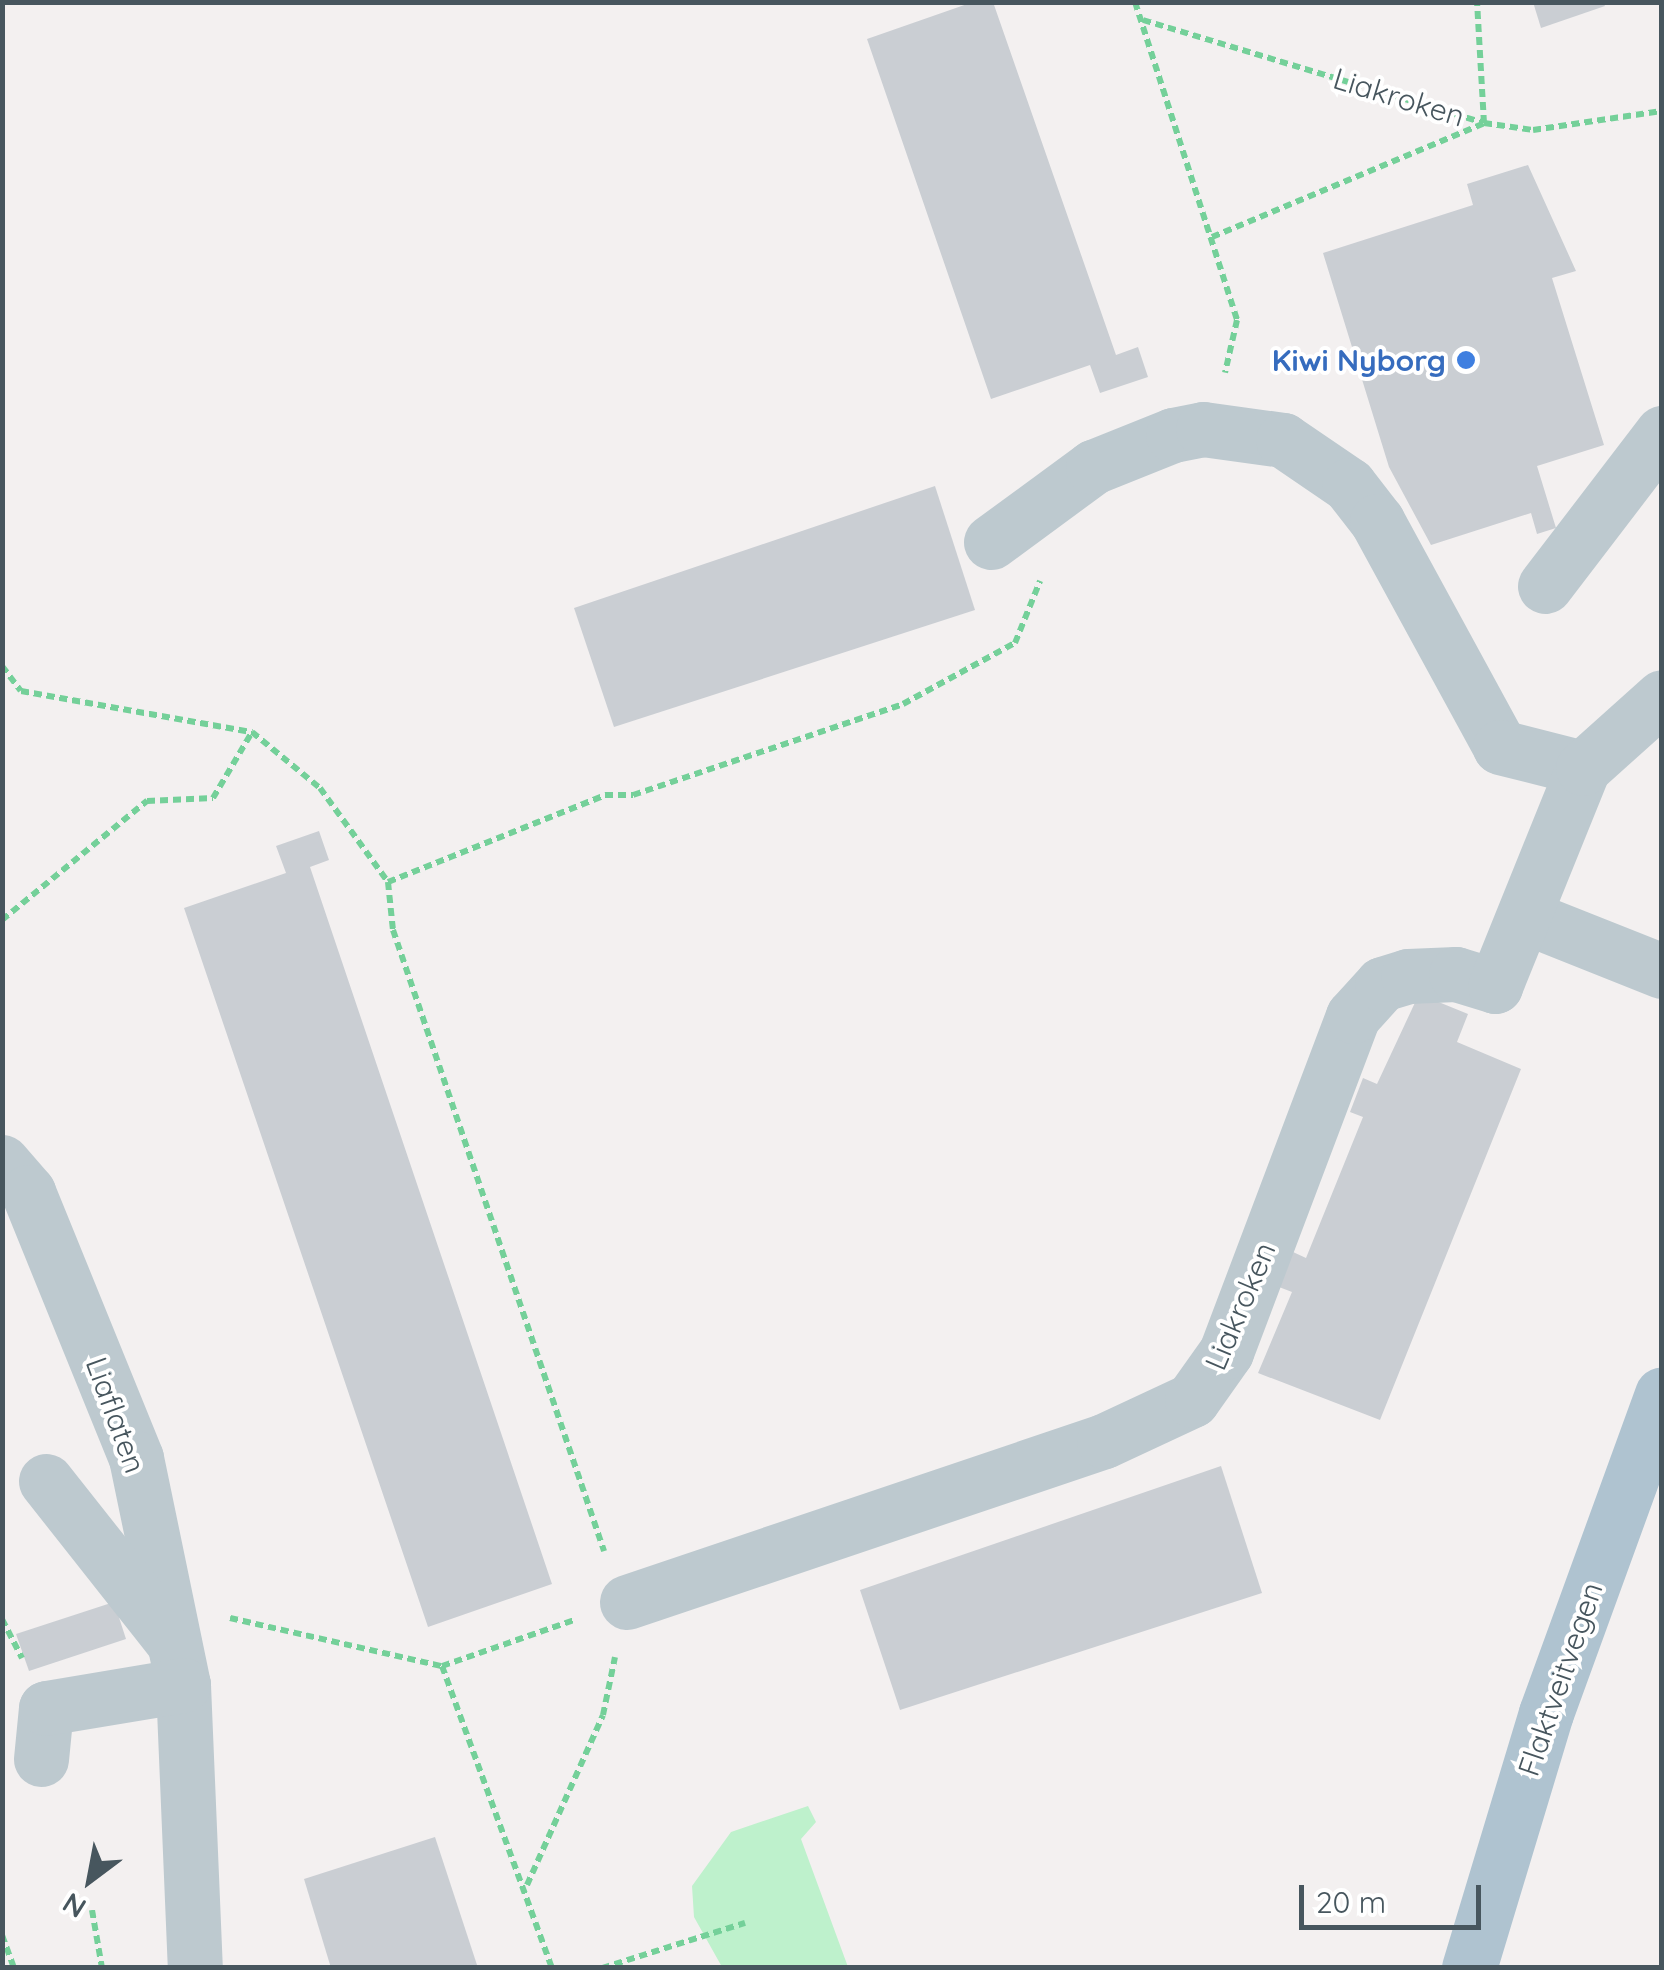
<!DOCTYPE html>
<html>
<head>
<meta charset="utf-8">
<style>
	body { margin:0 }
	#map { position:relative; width:1664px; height:1970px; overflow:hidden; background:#f3f0f0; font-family:Quicksand,sans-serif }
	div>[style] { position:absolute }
	.green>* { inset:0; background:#bef1cc }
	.building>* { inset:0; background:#caced3 }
	.path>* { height:6px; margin-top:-3px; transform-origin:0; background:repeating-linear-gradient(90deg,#74d099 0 8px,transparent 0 13px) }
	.minor>* { height:55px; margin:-27.5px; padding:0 27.5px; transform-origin:27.5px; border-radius:27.5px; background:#bdc9cf }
	.major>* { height:55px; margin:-27.5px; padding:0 27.5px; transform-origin:27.5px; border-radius:27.5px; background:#afc3d0 }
	.dots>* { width:28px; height:28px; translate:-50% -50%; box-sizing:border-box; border:5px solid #fff; border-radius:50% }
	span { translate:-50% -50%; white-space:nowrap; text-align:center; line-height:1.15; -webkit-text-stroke:8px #fff; paint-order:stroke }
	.street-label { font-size:30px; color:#47565e }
	.shop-label { font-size:30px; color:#366cbe; font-weight:700 }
	.right { translate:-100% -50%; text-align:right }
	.frame { position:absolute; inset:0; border:5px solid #47565e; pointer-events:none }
	.north { position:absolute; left:40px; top:1830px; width:100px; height:100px; -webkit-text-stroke:8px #fff; paint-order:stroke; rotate:212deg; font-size:28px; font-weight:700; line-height:40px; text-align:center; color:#47565e }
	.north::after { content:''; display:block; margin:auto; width:35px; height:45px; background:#47565e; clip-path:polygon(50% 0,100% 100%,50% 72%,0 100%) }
	.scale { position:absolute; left:1299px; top:1885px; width:182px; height:45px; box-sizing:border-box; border:5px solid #47565e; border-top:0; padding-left:12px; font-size:30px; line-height:35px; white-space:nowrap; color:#47565e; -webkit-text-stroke:8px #fff; paint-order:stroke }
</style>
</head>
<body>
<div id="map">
	<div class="green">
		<i style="clip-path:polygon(808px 1806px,816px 1822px,801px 1839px,848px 1967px,722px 1967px,694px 1917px,692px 1886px,731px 1832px)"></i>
	</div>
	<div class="building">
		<i style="clip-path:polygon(973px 2px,993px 2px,1116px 355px,1138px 347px,1148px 377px,1100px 393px,1090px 365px,991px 399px,867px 39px)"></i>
		<i style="clip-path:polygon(1533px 2px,1603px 2px,1605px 6px,1541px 28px)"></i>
		<i style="clip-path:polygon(1528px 165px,1576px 271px,1552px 278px,1604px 445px,1537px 466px,1556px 528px,1537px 534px,1531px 513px,1431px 545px,1389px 467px,1323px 253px,1473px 205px,1467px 184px)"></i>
		<i style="clip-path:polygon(935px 486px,975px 610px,614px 727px,574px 608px)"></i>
		<i style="clip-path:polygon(319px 831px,329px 860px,310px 867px,552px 1584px,428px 1627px,184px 908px,286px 873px,276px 846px)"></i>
		<i style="clip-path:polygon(1419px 994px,1468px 1014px,1457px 1042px,1521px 1069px,1380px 1420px,1258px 1373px,1292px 1292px,1279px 1287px,1293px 1252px,1306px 1258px,1363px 1117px,1350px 1112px,1363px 1078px,1377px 1084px)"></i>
		<i style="clip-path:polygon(1221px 1466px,1262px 1593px,900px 1710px,860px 1590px)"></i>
		<i style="clip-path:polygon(114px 1602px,126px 1639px,29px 1671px,16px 1634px)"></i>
		<i style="clip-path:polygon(435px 1837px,478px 1968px,331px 1968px,304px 1879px)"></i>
	</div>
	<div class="path">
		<i style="left:1135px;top:2px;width:334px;rotate:72.2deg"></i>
		<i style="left:1237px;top:320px;width:54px;rotate:102.8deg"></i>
		<i style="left:1143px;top:20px;width:356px;rotate:16.8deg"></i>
		<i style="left:1484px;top:123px;width:49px;rotate:8.1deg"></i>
		<i style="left:1533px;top:130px;width:130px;rotate:-8.4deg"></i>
		<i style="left:1212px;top:237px;width:295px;rotate:-22.7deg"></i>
		<i style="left:1484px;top:123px;width:121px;rotate:-93.3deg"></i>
		<i style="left:2px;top:666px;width:31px;rotate:53deg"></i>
		<i style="left:21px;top:691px;width:235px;rotate:10.1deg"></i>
		<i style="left:252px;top:732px;width:88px;rotate:39.5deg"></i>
		<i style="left:320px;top:788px;width:116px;rotate:54.1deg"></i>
		<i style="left:388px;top:882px;width:48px;rotate:84.1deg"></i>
		<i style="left:393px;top:930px;width:656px;rotate:71.23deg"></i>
		<i style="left:388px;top:882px;width:234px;rotate:-21.8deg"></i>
		<i style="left:605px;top:795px;width:28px"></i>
		<i style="left:633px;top:795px;width:285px;rotate:-18.6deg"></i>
		<i style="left:903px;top:704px;width:128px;rotate:-28.6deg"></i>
		<i style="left:1015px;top:643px;width:67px;rotate:-68deg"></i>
		<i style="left:2px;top:920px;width:188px;rotate:-39.4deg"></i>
		<i style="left:147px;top:801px;width:66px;rotate:-2.6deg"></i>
		<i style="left:213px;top:798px;width:77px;rotate:-59.4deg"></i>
		<i style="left:230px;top:1618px;width:217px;rotate:12.8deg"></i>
		<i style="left:442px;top:1666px;width:321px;rotate:70deg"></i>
		<i style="left:2px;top:1619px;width:44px;rotate:62.9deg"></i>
		<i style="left:442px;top:1666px;width:140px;rotate:-19.2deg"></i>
		<i style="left:527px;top:1885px;width:186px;rotate:-65.9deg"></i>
		<i style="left:603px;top:1715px;width:59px;rotate:-78.3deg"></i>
		<i style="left:92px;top:1910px;width:59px;rotate:80.2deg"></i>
		<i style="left:2px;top:1935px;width:35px;rotate:70deg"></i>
		<i style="left:602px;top:1968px;width:150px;rotate:-17.5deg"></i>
	</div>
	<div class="minor">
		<i style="left:991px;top:542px;width:127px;rotate:-36.3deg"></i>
		<i style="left:1093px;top:467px;width:86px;rotate:-21.8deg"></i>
		<i style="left:1173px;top:435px;width:31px;rotate:-11deg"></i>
		<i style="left:1203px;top:429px;width:81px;rotate:7.8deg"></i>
		<i style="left:1283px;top:440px;width:80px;rotate:34.3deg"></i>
		<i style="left:1349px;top:485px;width:46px;rotate:52.1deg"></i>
		<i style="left:1377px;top:521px;width:257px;rotate:61.4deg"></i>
		<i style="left:1500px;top:747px;width:86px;rotate:14.2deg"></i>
		<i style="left:1545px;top:586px;width:193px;rotate:-52.6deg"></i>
		<i style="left:1526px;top:917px;width:146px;rotate:21.7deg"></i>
		<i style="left:2px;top:1162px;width:40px;rotate:49deg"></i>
		<i style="left:28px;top:1192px;width:287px;rotate:67.9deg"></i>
		<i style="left:136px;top:1458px;width:232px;rotate:78.3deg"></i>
		<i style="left:183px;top:1685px;width:283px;rotate:87.6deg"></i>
		<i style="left:46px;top:1481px;width:206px;rotate:51.7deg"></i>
		<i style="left:627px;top:1602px;width:503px;rotate:-18.65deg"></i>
		<i style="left:1104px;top:1441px;width:97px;rotate:-25deg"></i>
		<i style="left:1192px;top:1400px;width:59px;rotate:-54.7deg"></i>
		<i style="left:1226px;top:1352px;width:359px;rotate:-69.3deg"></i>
		<i style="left:1353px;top:1016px;width:43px;rotate:-47.8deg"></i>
		<i style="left:1382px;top:984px;width:27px;rotate:-17deg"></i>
		<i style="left:1408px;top:976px;width:48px;rotate:-2.4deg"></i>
		<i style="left:1456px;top:974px;width:41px;rotate:17.1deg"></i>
		<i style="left:1495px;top:986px;width:235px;rotate:-68deg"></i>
		<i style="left:1583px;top:768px;width:106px;rotate:-41.9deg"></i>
		<i style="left:41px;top:1759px;width:51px;rotate:-84.4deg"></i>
		<i style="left:46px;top:1708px;width:139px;rotate:-9.5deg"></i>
	</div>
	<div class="major">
		<i style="left:1469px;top:1968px;width:266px;rotate:-73.2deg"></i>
		<i style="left:1546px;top:1713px;width:339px;rotate:-70deg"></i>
	</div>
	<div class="dots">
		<i style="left:1466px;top:360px;background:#3f7fe0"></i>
	</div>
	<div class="street-label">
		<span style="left:1399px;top:97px;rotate:17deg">Liakroken</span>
		<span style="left:1240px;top:1306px;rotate:-67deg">Liakroken</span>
		<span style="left:116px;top:1415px;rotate:70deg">Liaflaten</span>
		<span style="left:1560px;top:1679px;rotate:-71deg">Flaktveitvegen</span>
	</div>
	<div class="shop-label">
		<span class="right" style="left:1446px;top:360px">Kiwi Nyborg</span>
	</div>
	<div class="frame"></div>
	<div class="north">N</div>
	<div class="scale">20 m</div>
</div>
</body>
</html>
